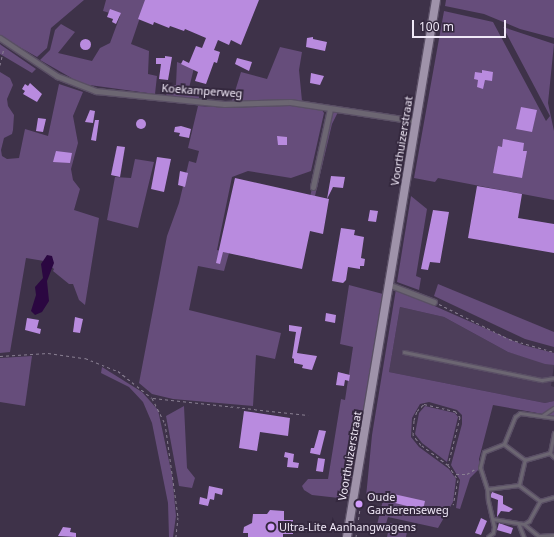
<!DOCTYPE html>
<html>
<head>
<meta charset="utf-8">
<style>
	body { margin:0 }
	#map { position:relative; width:554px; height:537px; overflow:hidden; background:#3e3249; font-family:"Noto Sans",sans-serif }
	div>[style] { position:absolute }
	.built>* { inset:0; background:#4d3e5a }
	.green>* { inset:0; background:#664d7b }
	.water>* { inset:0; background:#2b0741 }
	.building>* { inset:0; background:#b98bdf }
	.round { border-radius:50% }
	.path>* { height:1px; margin-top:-0.5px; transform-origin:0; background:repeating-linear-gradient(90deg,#887e91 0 3px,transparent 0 6px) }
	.roads { filter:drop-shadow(1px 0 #5a4f65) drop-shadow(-1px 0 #5a4f65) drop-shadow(0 1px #5a4f65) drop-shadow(0 -1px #5a4f65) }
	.lane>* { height:2.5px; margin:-1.25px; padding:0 1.25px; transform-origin:1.25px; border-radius:1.25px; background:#6c6672 }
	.street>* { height:5px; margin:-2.5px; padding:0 2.5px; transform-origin:2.5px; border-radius:2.5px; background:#6c6672 }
	.primary>* { height:8px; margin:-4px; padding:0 4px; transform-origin:4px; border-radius:4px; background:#9f93aa }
	.dots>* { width:11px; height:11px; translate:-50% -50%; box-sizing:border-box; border:2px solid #34283e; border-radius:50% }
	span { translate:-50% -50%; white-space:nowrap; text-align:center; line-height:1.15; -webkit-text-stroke:4px #34283e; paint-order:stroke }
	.street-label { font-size:11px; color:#f0e8f7 }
	.poi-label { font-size:11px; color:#f0e8f7 }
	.left { translate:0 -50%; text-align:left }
	.scale { position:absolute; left:412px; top:20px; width:94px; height:18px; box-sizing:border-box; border:2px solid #f0e8f7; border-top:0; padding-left:5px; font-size:12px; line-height:14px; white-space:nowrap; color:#f0e8f7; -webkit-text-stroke:3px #34283e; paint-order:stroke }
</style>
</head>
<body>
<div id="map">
	<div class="built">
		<i style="clip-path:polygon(400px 307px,444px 317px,508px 352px,554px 365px,551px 386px,554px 387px,554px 401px,545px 403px,389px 372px)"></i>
	</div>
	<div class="green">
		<i style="clip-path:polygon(0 0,84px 0,51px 28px,47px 48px,37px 57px,0 36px)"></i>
		<i style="clip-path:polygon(106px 0,146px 0,131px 44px,149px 51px,148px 74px,157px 76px,155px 94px,82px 84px,40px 60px,50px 50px,55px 30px,61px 24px,75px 32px,58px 53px,92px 61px,100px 48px,110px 43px,120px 16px,103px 11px)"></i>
		<i style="clip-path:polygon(446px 0,554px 0,554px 38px,520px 29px,484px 14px,445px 6px)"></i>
		<i style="clip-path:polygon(444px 11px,493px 22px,546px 121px,550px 116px,503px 27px,554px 44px,548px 103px,554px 131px,554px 200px,438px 178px,435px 182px,414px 178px)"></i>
		<i style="clip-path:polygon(0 44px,1px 45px,36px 69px,32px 73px,0 54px)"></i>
		<i style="clip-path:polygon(280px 47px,302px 52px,299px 70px,302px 101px,232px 101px,241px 72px,267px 79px)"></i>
		<i style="clip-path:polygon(177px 62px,194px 68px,189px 88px,199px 91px,199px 99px,166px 96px,168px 85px,176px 85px)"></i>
		<i style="clip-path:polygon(0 72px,10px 78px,13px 85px,7px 99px,8px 106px,14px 115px,13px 130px,12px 134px,4px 138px,1px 150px,2px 156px,7px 159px,19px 158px,25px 129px,48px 136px,59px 84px,83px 92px,73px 116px,78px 143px,71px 169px,73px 180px,80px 189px,74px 210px,99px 218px,85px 305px,79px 300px,73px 284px,69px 284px,53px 271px,54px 269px,44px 261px,26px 258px,10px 352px,0 353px)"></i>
		<i style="clip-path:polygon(284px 105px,322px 110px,324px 113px,311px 171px,291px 178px,248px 171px,232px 177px,217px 250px,229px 253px,224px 271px,198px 266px,189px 310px,281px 333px,275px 359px,256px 355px,253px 406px,173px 399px,152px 394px,139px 383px,167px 236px,179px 203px,189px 161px,196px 163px,199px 151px,188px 148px,198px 106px,232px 108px)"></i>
		<i style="clip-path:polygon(330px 111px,338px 112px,332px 124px,315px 196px,310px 197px)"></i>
		<i style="clip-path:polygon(135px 159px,154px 162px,138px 228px,107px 220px,115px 177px,131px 178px)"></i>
		<i style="clip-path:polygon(411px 196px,427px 209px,416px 276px,421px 278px,419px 290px,397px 282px)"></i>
		<i style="clip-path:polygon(438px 284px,554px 332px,554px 347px,525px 339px,434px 296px)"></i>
		<i style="clip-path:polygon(349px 285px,383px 294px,348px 499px,312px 495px,304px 490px,302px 486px,308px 479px,328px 479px,341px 399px,345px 400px,353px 347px,340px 344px)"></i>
		<i style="clip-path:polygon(396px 289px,523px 345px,554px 353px,554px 365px,545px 364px,508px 352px,444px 317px,400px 307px,389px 372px,545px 403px,554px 401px,554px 416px,493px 405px,479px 459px,479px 469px,470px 478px,460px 509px,456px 508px,460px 480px,451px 465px,462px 424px,462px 415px,457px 410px,429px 402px,420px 404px,412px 418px,411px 437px,419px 447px,449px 469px,456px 479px,453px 502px,438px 528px,388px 517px,385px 527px,377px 525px,383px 500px,366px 497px,372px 435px)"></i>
		<i style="clip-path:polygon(32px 356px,25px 406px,0 402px,0 358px)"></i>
		<i style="clip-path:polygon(102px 367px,142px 392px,158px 410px,172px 475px,176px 516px,173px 537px,169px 537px,168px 503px,152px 423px,143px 402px,129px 387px,101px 373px)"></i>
		<i style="clip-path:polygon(184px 406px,187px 468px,195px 478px,192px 488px,179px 486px,166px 416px)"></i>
		<i style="clip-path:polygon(425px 406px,455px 413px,458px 417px,447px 462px,422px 443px,415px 434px,419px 413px)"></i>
		<i style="clip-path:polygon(390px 523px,408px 526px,406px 537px,387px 537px)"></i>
	</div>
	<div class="water">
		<i style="clip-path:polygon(47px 255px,52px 256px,54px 263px,47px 281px,49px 301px,42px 312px,35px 315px,31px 311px,36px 295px,35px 287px,43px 278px,41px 264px)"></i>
	</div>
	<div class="building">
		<i style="clip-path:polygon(145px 0,259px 0,241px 45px,231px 40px,229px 45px,218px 40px,214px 50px,220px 52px,217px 63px,214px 62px,206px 84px,195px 81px,198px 72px,181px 64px,183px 60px,189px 63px,196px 46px,202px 48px,206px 38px,185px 29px,184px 31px,170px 26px,169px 28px,154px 22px,153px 25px,138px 19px)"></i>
		<i style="clip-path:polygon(110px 9px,121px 13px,116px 24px,112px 22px,113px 19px,107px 17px)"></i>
		<i style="clip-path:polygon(313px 37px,313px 39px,327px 42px,325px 51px,306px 47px,307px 38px)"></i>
		<i class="round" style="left:79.5px;top:38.5px;width:11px;height:11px"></i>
		<i style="clip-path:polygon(165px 56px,172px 57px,168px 80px,159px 79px,161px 64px,156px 64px,156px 58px,165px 58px)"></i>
		<i style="clip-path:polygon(237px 58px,252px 62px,249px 71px,235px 64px)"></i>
		<i style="clip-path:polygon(482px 70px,493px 72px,492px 81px,485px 80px,483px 89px,477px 87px,478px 80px,474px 79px,475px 72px,482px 73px)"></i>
		<i style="clip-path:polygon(311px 73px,324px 76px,320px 85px,310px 83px)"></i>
		<i style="clip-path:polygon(30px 83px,42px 94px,37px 102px,23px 94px,25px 91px,22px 89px,25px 84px,28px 86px)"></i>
		<i style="clip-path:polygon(521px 107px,537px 110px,532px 132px,516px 129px)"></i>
		<i style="clip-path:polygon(90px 110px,95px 111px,93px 123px,85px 122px)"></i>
		<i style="clip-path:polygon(38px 118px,46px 119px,43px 132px,36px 131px)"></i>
		<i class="round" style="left:136px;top:119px;width:10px;height:10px"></i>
		<i style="clip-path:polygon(95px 120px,99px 120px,96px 141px,91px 140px)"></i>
		<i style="clip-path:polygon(181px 126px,191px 129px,189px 138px,179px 136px,180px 133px,174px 132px,175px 127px)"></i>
		<i style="clip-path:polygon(277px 136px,287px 137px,287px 145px,278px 145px)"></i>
		<i style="clip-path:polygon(503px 139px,524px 143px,523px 151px,527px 151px,522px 178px,493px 173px,498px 146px,502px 147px)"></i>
		<i style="clip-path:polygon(117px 146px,125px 147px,120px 177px,111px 175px)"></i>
		<i style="clip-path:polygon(56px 151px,72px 153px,70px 163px,53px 162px)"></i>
		<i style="clip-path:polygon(157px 157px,171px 159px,164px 192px,151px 189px)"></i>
		<i style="clip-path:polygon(180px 171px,188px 173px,185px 187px,178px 185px)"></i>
		<i style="clip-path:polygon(331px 176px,345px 177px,343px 188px,333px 187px,327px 199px)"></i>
		<i style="clip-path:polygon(235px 178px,329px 199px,323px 234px,310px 231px,302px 269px,223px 252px,220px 264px,216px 263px)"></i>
		<i style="clip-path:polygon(477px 186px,522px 194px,518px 218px,554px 224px,554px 253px,468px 238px)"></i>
		<i style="clip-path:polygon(370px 210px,378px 211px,376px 222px,368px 221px)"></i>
		<i style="clip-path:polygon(433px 210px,449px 212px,440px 263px,430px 262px,428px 270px,421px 269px)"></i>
		<i style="clip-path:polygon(341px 228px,355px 230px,354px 235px,364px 237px,361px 258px,365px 259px,364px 266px,360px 266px,360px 269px,348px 267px,346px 280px,343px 283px,332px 281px)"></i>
		<i style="clip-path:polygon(326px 313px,336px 315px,335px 323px,325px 321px)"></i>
		<i style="clip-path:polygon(75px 317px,83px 319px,80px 333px,73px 332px)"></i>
		<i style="clip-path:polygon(27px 318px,39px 320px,37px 328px,41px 329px,40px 334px,25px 330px)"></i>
		<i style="clip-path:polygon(289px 325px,302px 327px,297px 353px,317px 356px,312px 370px,302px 368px,303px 365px,294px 363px,294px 359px,292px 358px,296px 332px,289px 331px)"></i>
		<i style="clip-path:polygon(338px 372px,350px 375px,349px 381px,345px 380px,344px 386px,336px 385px)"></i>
		<i style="clip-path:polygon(244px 411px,290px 418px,288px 436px,260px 432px,257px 451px,239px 448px)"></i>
		<i style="clip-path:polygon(319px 430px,326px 431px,320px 455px,310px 453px,311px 448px,314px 448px)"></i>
		<i style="clip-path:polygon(285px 452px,294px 454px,293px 462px,299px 463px,298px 468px,287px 467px,288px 458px,284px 457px)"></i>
		<i style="clip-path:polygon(318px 458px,325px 459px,323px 472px,316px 471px)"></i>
		<i style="clip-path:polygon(209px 486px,223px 489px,222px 495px,215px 493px,214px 500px,210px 499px,208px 506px,199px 504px,200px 497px,207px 499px)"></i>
		<i style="clip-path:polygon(492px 492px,503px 496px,503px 504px,513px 509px,509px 512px,501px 511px,497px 517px,498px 500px,490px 497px)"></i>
		<i style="clip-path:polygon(389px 493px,425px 501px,423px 510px,387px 501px)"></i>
		<i style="clip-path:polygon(270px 510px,284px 511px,284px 520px,293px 520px,293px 534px,283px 534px,283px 537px,248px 537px,248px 533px,243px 533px,244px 527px,252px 523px,253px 514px,267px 514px)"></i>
		<i style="clip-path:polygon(481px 518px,487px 521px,481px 535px,475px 533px)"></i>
		<i style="clip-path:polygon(499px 523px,513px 528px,511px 534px,497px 530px)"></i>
		<i style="clip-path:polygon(63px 527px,71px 528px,70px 532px,76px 533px,76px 537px,58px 536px)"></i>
	</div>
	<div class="path">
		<i style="left:0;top:65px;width:17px;rotate:-77deg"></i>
		<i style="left:439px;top:304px;width:78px;rotate:26.6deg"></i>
		<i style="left:509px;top:339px;width:47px;rotate:16.1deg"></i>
		<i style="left:0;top:356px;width:48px;rotate:-3.6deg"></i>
		<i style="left:48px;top:353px;width:37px;rotate:8deg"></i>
		<i style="left:85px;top:358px;width:35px;rotate:22deg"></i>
		<i style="left:118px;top:371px;width:43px;rotate:38.5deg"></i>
		<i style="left:152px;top:398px;width:28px;rotate:63deg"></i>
		<i style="left:165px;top:423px;width:95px;rotate:82.1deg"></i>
		<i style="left:178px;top:517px;width:20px;rotate:96deg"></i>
		<i style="left:153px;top:398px;width:156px;rotate:6.3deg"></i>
		<i style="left:448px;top:465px;width:34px;rotate:-143deg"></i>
		<i style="left:421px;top:445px;width:13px;rotate:-129deg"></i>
		<i style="left:413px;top:435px;width:15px;rotate:-86deg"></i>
		<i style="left:414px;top:420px;width:9px;rotate:-72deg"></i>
		<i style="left:417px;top:411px;width:10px;rotate:-45deg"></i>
		<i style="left:424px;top:404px;width:32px;rotate:13deg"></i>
		<i style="left:455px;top:411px;width:8px;rotate:50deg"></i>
		<i style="left:460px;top:417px;width:49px;rotate:104deg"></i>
		<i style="left:448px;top:465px;width:18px;rotate:56deg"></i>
		<i style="left:458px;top:480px;width:25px;rotate:101deg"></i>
		<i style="left:456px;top:474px;width:11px"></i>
		<i style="left:467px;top:474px;width:9px;rotate:-32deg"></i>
		<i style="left:356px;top:537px;width:29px;rotate:-82deg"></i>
	</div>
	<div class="roads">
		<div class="lane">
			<i style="left:404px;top:352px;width:141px;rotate:11.5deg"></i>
			<i style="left:542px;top:380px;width:12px;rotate:-9deg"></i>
			<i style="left:542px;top:416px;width:14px;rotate:-34deg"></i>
			<i style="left:504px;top:444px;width:26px;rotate:37deg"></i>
			<i style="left:550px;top:453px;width:20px;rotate:-79deg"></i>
			<i style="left:519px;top:485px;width:26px;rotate:-77deg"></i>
			<i style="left:525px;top:460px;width:26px;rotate:-16deg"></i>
			<i style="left:550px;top:453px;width:6px;rotate:45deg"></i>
			<i style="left:487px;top:489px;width:32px;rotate:-7deg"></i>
			<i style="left:519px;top:485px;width:26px;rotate:37deg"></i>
			<i style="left:493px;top:519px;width:31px;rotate:9deg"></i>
			<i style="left:524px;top:524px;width:19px;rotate:39deg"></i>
			<i style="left:539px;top:536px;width:15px;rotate:-4deg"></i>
			<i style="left:519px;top:524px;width:14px;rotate:69deg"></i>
			<i style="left:524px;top:524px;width:6px;rotate:-31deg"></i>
			<i style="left:529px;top:521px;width:23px;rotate:-61deg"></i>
			<i style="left:540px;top:501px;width:15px;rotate:-16deg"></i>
			<i style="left:488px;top:537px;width:6px;rotate:-39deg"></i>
			<i style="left:493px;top:533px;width:6px;rotate:-81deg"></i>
			<i style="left:494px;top:527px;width:26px;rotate:-103deg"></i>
			<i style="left:488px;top:502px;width:13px;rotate:-94deg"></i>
			<i style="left:487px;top:489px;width:22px;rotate:-108deg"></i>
			<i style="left:480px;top:468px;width:16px;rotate:-76deg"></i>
			<i style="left:484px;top:452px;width:22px;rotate:-22deg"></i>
			<i style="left:504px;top:444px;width:29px;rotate:-68deg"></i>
			<i style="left:515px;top:417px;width:6px;rotate:-39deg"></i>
			<i style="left:520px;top:413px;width:34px;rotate:8deg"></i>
		</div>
		<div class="street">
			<i style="left:0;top:38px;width:69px;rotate:33.7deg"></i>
			<i style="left:57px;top:76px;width:42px;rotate:21deg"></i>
			<i style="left:96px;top:91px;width:129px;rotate:5.8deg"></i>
			<i style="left:224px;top:104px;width:66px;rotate:-1.7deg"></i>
			<i style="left:290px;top:102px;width:127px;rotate:8.6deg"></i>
			<i style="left:313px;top:187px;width:80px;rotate:-77.7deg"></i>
			<i style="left:390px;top:285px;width:47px;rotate:21.1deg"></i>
		</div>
		<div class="primary">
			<i style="left:347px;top:537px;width:544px;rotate:-80.59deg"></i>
		</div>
	</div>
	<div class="dots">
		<i style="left:359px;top:504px;background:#d29dfd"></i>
		<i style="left:271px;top:527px;background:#d29dfd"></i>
	</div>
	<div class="street-label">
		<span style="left:202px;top:91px;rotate:4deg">Koekamperweg</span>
		<span style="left:402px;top:141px;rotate:-81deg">Voorthuizerstraat</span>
		<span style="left:350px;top:456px;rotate:-80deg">Voorthuizerstraat</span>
	</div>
	<div class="poi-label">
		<span class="left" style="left:367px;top:504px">Oude<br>Garderenseweg</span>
		<span class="left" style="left:279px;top:527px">Ultra-Lite Aanhangwagens</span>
	</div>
	<div class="scale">100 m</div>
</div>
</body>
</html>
